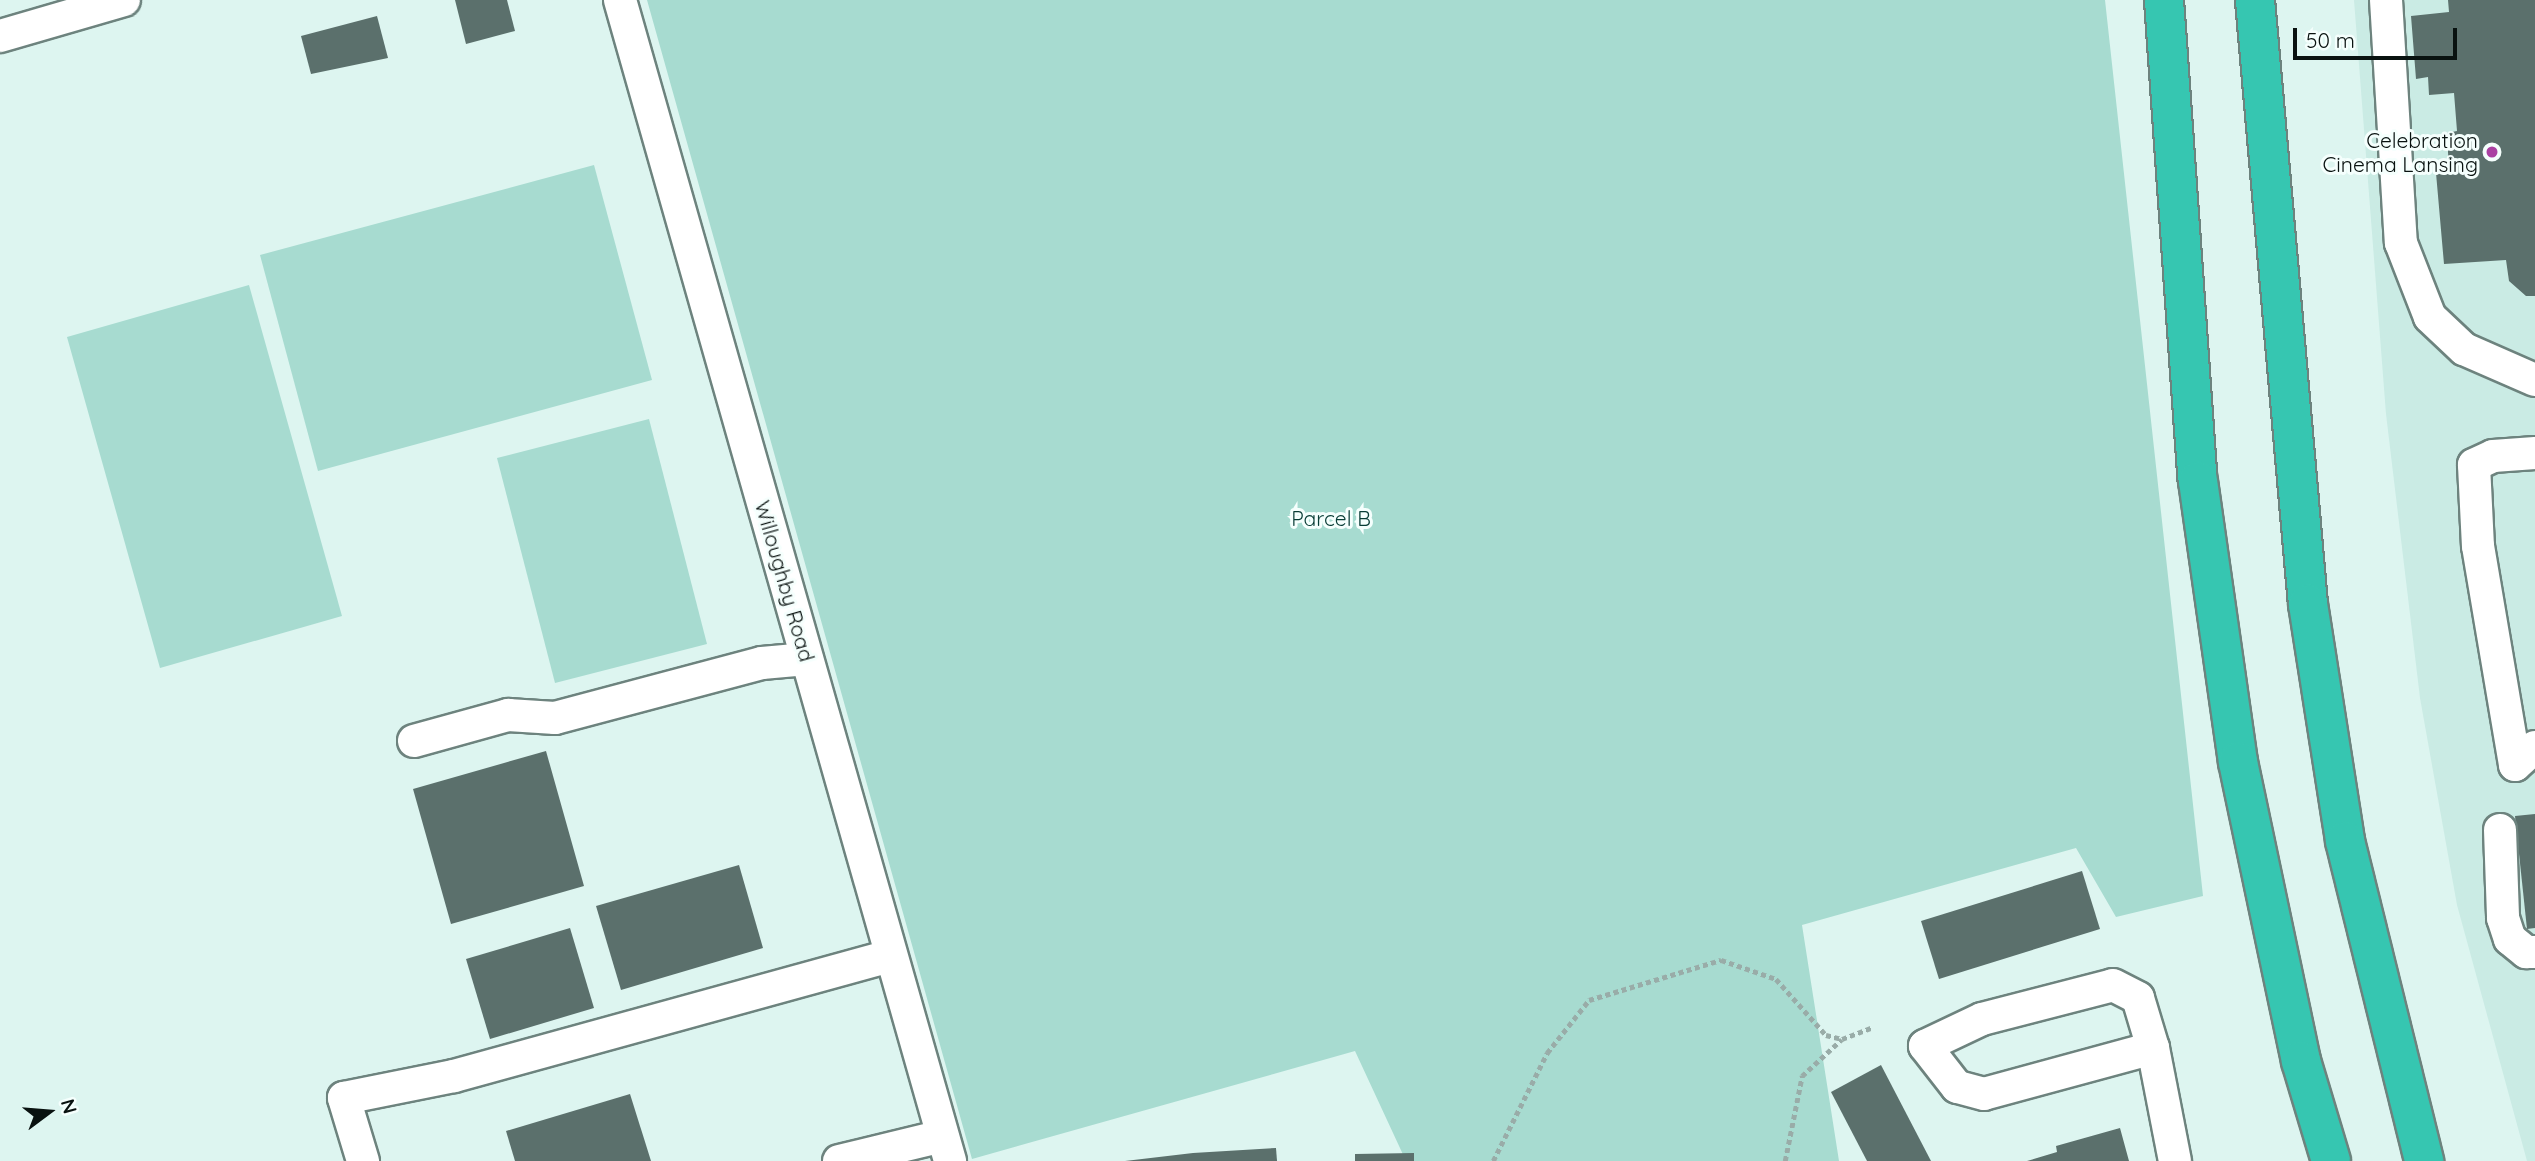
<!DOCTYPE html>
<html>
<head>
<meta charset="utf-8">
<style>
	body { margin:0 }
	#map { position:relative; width:2535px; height:1161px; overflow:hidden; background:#ddf5f0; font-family:Quicksand,sans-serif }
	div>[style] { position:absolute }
	.built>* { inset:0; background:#caebe4 }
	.green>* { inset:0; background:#a7dbd0 }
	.building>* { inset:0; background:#5b706c }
	.path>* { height:4.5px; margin-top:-2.25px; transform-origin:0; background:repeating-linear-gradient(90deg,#99aca8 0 5px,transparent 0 8.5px) }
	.roads { filter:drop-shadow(2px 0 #6d837e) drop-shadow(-2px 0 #6d837e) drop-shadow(0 2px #6d837e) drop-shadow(0 -2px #6d837e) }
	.minor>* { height:32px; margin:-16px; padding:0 16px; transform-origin:16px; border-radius:16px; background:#fff }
	.highway>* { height:38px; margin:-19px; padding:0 19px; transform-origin:19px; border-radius:19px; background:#36c6b1 }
	.dots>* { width:19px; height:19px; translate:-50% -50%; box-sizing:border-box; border:4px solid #f5fffd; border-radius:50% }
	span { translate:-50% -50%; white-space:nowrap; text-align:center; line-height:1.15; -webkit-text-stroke:6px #f5fffd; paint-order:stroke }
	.poi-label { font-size:21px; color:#091210 }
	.right { translate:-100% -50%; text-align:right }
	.park-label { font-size:21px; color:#073c35 }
	.street-label { font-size:21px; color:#091210 }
	.north { position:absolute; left:14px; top:1077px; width:70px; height:70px; -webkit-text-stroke:5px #f5fffd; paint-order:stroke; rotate:74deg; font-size:19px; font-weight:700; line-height:28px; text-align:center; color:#091210 }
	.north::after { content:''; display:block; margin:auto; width:24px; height:32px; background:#091210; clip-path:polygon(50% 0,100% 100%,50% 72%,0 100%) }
	.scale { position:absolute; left:2293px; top:28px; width:164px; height:32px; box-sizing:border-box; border:4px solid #091210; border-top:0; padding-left:9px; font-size:21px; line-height:24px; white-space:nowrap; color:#091210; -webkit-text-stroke:5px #f5fffd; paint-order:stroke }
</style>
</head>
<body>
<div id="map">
	<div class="built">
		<i style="clip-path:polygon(2354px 0,2535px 0,2535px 1161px,2527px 1161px,2457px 905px,2420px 698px,2386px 414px)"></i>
	</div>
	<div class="green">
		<i style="clip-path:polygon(647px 0,2105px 0,2203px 896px,2116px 917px,2076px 848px,1802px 925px,1839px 1161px,1406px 1161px,1355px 1051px,972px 1159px)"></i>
		<i style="clip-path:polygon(594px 165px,652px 380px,318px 471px,260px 255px)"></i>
		<i style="clip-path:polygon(249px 285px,342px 616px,160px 668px,67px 337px)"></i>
		<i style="clip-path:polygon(649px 419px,707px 644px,555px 683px,497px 458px)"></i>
	</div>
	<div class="building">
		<i style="clip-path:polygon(455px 0,507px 0,515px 31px,466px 44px)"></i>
		<i style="clip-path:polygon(2448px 0,2535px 0,2535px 296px,2526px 296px,2509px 281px,2506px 260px,2444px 264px,2436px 173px,2449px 171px,2447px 133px,2457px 131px,2454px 93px,2429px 95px,2428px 77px,2416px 79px,2411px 16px,2449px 12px)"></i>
		<i style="clip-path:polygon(377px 16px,388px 58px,311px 74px,301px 36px)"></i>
		<i style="clip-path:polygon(546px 751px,584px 886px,451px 924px,413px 789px)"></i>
		<i style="clip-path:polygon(2535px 814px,2535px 928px,2527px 929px,2515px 816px)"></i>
		<i style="clip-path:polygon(739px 865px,763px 948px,621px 990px,596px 906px)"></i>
		<i style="clip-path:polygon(2082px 871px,2100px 929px,1939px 979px,1921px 921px)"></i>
		<i style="clip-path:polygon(570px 928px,594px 1008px,490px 1039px,466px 959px)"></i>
		<i style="clip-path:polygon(1881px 1065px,1931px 1161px,1867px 1161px,1831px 1092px)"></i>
		<i style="clip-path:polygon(630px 1094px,651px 1161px,515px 1161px,506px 1131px)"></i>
		<i style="clip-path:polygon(2120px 1128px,2129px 1161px,2027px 1161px,2057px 1152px,2056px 1146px)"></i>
		<i style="clip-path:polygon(1276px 1148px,1277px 1161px,1125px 1161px,1193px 1153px)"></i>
		<i style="clip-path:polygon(1414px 1153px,1414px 1161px,1355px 1161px,1355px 1154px)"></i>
	</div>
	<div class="path">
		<i style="left:1493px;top:1161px;width:121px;rotate:-63.4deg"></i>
		<i style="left:1547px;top:1053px;width:68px;rotate:-51.6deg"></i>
		<i style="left:1589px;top:1000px;width:138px;rotate:-16.9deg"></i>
		<i style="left:1721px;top:960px;width:58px;rotate:19.1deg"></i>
		<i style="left:1776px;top:979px;width:75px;rotate:48.2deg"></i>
		<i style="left:1826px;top:1035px;width:16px;rotate:14deg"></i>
		<i style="left:1842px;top:1039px;width:31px;rotate:-21deg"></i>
		<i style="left:1785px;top:1161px;width:87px;rotate:-78.7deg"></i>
		<i style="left:1802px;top:1076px;width:54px;rotate:-42.8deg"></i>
	</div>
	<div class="roads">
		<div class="minor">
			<i style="left:620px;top:0;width:1207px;rotate:74.13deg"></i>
			<i style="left:2386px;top:0;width:243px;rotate:86.5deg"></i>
			<i style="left:2401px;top:243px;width:79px;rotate:68.6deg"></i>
			<i style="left:2430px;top:317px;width:47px;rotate:43.3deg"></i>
			<i style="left:2464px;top:349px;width:77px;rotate:23.6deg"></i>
			<i style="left:0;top:36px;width:129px;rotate:-16.2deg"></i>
			<i style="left:2535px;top:453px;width:42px;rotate:175.9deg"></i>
			<i style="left:2493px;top:456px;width:21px;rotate:155deg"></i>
			<i style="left:2474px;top:465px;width:81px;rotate:87.2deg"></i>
			<i style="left:2478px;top:546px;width:222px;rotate:80.4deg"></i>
			<i style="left:2515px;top:765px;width:27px;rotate:-42deg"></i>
			<i style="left:414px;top:741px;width:98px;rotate:-15.5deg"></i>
			<i style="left:508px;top:715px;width:47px;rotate:3.7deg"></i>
			<i style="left:555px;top:718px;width:214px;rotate:-14.9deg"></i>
			<i style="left:762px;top:663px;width:45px;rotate:-5.1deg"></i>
			<i style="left:2500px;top:830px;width:88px;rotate:88deg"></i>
			<i style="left:2503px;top:918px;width:22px;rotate:72deg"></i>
			<i style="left:2510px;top:939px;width:21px;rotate:39deg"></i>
			<i style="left:2526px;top:952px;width:9px"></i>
			<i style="left:2113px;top:985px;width:28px;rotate:27deg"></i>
			<i style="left:2138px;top:998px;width:52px;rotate:73.3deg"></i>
			<i style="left:2153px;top:1048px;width:175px;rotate:164.8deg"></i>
			<i style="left:1984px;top:1094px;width:28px;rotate:-165deg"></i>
			<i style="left:1957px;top:1087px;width:52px;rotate:-128deg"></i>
			<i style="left:1925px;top:1046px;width:63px;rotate:-25.3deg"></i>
			<i style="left:1982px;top:1019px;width:135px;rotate:-14.5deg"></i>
			<i style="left:2153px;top:1048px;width:115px;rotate:79deg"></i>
			<i style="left:363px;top:1161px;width:66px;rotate:-106.8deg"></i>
			<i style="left:344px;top:1098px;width:112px;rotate:-11.3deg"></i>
			<i style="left:454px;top:1076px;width:453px;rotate:-15.4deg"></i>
			<i style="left:839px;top:1161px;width:106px;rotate:-13.6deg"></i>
		</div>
		<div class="highway">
			<i style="left:2164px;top:0;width:482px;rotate:86deg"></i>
			<i style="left:2198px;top:481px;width:284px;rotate:81.9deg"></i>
			<i style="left:2238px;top:762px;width:306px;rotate:78.1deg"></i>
			<i style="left:2301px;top:1061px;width:104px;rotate:73.3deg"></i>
			<i style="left:2255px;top:0;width:606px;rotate:84.99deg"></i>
			<i style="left:2308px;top:604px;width:240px;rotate:81.1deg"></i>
			<i style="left:2345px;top:841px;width:330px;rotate:76.1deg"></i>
		</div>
	</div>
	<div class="dots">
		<i style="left:2492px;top:152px;background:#aa40a2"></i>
	</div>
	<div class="poi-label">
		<span class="right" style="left:2478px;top:152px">Celebration<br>Cinema Lansing</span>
	</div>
	<div class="park-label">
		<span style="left:1331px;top:518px">Parcel B</span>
	</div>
	<div class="street-label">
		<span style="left:785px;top:581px;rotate:74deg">Willoughby Road</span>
	</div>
	<div class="north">N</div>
	<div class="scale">50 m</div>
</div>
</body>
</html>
